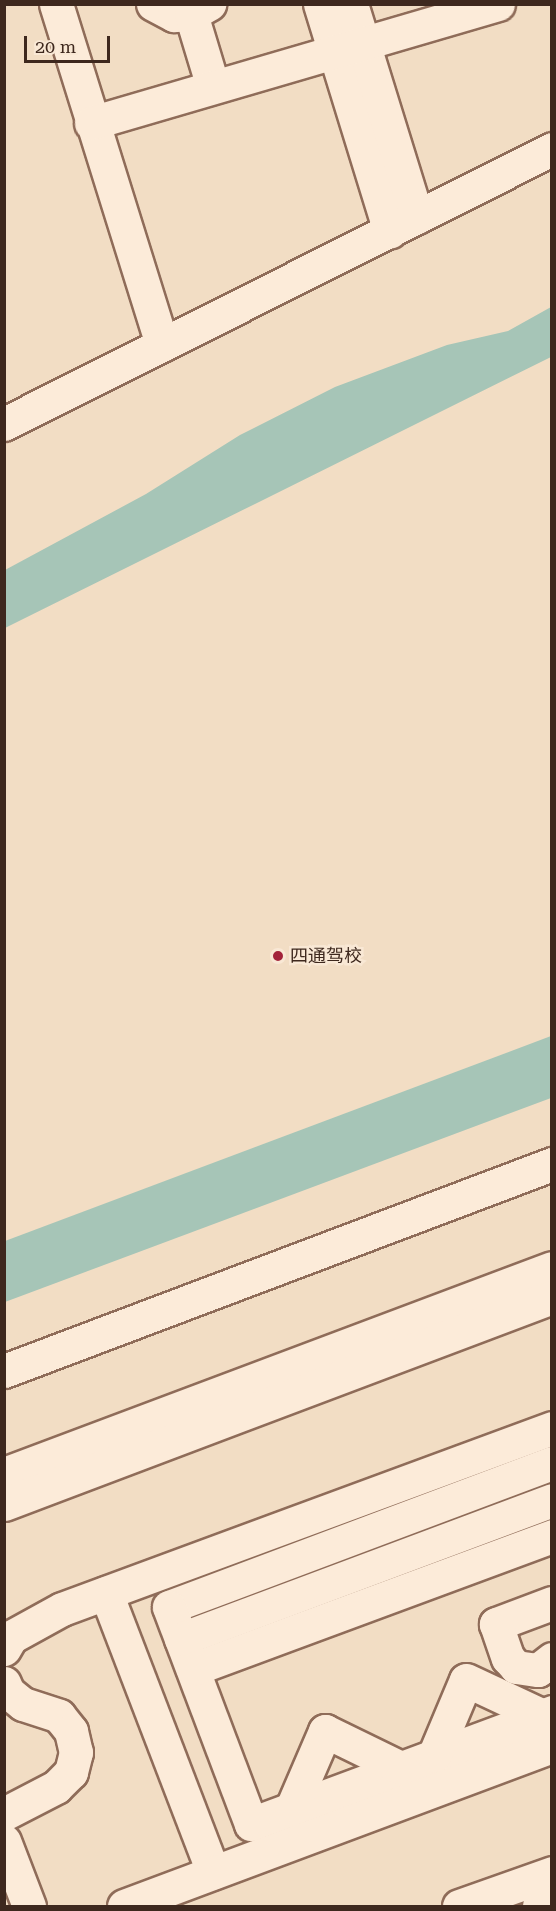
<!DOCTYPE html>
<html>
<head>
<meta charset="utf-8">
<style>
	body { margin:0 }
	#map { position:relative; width:556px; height:1911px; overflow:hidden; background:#f2ddc4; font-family:"Roboto Serif","Noto Sans SC",serif }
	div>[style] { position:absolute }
	.water>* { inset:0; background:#a6c5b7 }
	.roads { filter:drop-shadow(2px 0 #8f6c59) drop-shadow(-2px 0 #8f6c59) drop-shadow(0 2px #8f6c59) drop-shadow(0 -2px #8f6c59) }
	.minor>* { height:33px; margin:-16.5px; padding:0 16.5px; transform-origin:16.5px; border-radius:16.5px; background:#fcebd9 }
	.dots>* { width:16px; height:16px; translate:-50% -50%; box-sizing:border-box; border:3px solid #f9e8d5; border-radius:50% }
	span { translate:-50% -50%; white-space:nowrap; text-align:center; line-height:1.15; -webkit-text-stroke:5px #f9e8d5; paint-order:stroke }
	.poi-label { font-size:18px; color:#3e281e }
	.left { translate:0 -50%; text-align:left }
	.frame { position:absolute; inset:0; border:6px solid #3e281e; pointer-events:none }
	.scale { position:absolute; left:24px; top:36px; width:86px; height:27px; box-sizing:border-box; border:3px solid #3e281e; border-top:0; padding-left:8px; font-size:18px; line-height:21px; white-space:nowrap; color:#3e281e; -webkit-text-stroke:4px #f9e8d5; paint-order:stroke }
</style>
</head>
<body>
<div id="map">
	<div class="water">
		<i style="clip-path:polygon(551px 307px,551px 357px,5px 628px,5px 570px,146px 494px,240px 435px,335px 387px,447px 345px,508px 331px)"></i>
		<i style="clip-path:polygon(551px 1036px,551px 1098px,5px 1302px,5px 1241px)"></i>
	</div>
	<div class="roads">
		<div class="minor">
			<i style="left:56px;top:4px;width:357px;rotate:72.7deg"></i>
			<i style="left:153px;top:4px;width:24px;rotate:28deg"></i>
			<i style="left:174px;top:15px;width:17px;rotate:-3deg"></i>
			<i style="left:191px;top:14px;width:21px;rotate:-29deg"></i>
			<i style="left:320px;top:4px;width:238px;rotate:72.9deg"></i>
			<i style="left:351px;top:4px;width:223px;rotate:72.8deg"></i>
			<i style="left:191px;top:14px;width:76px;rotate:73.2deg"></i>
			<i style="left:91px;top:123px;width:424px;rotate:-16.3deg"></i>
			<i style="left:4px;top:424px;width:613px;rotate:-26.65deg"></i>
			<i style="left:4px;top:1371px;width:586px;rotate:-20.69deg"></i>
			<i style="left:552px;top:1463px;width:409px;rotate:159.4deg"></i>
			<i style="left:169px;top:1607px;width:232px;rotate:69.3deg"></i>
			<i style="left:251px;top:1824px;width:321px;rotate:-20.4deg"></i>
			<i style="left:4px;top:1474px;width:585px;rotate:-20.6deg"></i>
			<i style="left:4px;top:1504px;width:586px;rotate:-20.69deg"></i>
			<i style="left:106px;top:1593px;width:299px;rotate:69deg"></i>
			<i style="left:552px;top:1603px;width:60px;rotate:159.4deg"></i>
			<i style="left:496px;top:1624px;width:36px;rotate:71deg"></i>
			<i style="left:508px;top:1658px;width:12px;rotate:48deg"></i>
			<i style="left:516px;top:1667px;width:22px;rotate:8deg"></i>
			<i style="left:538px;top:1670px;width:18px;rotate:-38deg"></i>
			<i style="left:181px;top:1639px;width:396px;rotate:-20.5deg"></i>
			<i style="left:4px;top:1649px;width:14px;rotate:-60deg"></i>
			<i style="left:11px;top:1637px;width:58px;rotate:-28.8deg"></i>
			<i style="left:62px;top:1609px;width:522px;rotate:-20.27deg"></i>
			<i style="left:193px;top:1669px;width:383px;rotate:-20.3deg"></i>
			<i style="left:4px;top:1683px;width:10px;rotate:66deg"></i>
			<i style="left:8px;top:1692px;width:19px;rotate:39deg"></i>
			<i style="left:23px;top:1704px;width:38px;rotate:18deg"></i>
			<i style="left:59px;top:1716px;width:19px;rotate:51deg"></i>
			<i style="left:71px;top:1731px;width:22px;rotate:77deg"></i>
			<i style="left:76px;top:1752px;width:21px;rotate:104deg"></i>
			<i style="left:71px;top:1772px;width:21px;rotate:135deg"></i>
			<i style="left:56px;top:1787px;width:59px;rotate:152.6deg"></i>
			<i style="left:434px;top:1756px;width:82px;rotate:-67.2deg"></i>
			<i style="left:466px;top:1680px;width:85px;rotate:25.1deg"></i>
			<i style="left:291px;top:1810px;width:86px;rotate:-66.7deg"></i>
			<i style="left:325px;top:1731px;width:85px;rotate:26deg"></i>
			<i style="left:4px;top:1841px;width:70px;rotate:69deg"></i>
			<i style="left:124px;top:1906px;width:457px;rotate:-20.5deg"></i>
			<i style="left:459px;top:1906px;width:99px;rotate:-19.5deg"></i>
			<i style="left:539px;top:1906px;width:14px;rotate:-17deg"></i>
		</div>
	</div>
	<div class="dots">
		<i style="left:278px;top:956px;background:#a3233a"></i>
	</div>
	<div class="poi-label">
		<span class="left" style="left:290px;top:956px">四通驾校</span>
	</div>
	<div class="frame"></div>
	<div class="scale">20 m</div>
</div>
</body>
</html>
